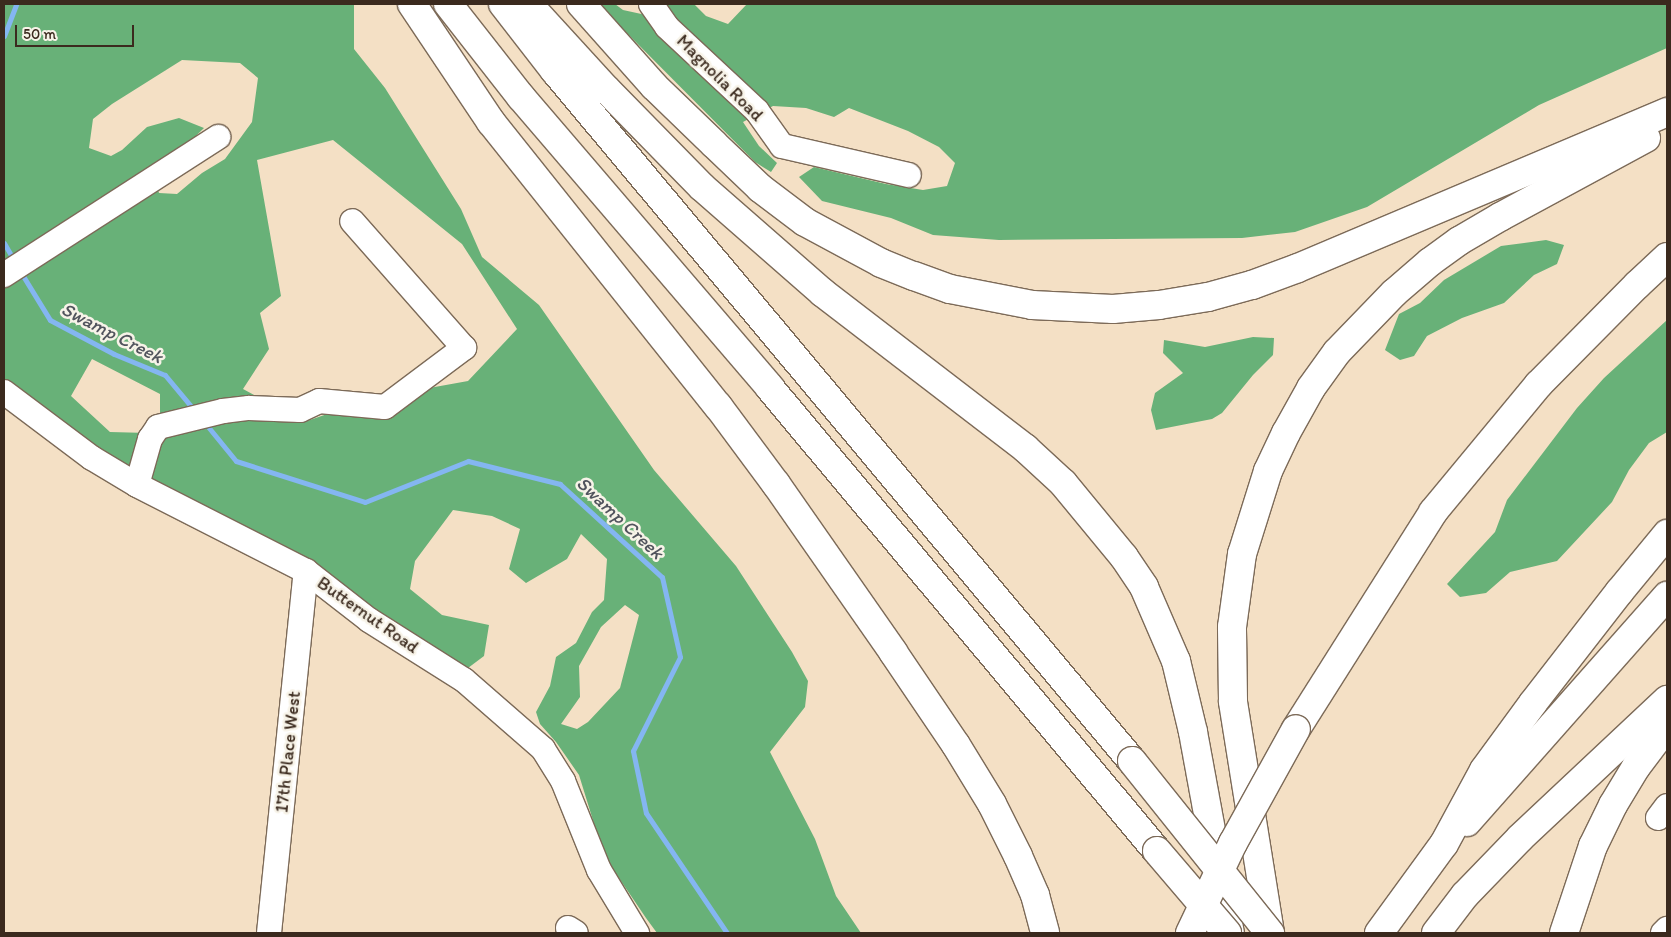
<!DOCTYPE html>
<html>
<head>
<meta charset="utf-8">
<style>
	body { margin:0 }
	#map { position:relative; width:1671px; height:937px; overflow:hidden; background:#f4e0c5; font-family:Itim,sans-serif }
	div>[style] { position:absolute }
	.forest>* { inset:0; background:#68b178 }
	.stream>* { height:5px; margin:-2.5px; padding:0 2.5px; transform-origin:2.5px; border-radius:2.5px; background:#84b6f1 }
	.roads { filter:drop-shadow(1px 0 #7c6a58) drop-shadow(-1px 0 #7c6a58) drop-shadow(0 1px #7c6a58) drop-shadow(0 -1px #7c6a58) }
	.minor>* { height:24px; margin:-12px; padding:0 12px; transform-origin:12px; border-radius:12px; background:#fff }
	.highway>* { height:28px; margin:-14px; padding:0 14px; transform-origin:14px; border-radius:14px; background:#fff }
	.bridges { filter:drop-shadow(1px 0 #7c6a58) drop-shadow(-1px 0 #7c6a58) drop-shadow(0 1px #7c6a58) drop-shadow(0 -1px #7c6a58) }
	.highway-bridge>* { height:28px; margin:-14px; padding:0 14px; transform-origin:14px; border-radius:14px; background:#fff }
	span { translate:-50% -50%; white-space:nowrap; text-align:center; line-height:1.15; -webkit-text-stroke:5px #f7f3e8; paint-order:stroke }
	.street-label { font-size:18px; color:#3b2a1e }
	.water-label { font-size:19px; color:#51545d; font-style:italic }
	.frame { position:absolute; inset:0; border:5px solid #3b2a1e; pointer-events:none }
	.scale { position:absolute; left:15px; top:25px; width:119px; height:22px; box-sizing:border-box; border:2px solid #3b2a1e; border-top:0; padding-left:6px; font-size:15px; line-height:18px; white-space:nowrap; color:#3b2a1e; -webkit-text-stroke:4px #f7f3e8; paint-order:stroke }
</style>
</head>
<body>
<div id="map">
	<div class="forest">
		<i style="clip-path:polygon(evenodd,4px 4px,354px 4px,354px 49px,385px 88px,461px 209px,482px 257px,539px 305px,654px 470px,736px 566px,792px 652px,808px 681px,805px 707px,770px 752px,815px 839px,836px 896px,861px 933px,657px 933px,646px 918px,604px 856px,579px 775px,556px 742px,540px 724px,536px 712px,550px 686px,556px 657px,576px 643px,592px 612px,604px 600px,607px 559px,581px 534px,567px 559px,526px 583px,509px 569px,520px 529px,492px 516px,453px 510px,415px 561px,410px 589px,442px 615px,489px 625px,484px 656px,464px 671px,149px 486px,4px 381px,4px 4px,182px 60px,240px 63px,258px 78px,252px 122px,225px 159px,202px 173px,177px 194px,159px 193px,153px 173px,167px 164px,204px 128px,179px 118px,147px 127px,122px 150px,111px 156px,89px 148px,93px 119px,112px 104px,182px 60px,4px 4px,333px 140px,462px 244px,517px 329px,468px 381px,374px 398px,304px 422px,243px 389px,269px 349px,260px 313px,281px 296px,257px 160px,333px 140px,4px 4px,92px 359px,160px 394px,160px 420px,148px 433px,110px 432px,71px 396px,92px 359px,4px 4px,625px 605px,639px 615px,620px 688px,588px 722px,577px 729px,561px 724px,580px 697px,579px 666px,601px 627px,625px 605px)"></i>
		<i style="clip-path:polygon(598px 4px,615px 4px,623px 10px,646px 15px,656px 4px,694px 4px,706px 16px,728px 24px,747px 4px,1667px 4px,1667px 48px,1539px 105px,1367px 207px,1295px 232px,1242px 238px,999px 240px,933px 235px,891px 218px,822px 201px,799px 177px,814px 167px,886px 184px,923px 190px,947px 186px,955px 163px,939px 147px,908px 131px,849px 108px,834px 117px,806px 108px,773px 106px,743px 122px,759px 146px,777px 163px,771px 172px,755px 162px)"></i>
		<i style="clip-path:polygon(1546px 240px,1564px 245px,1557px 264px,1534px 275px,1504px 303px,1462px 318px,1427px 336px,1414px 356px,1400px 360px,1385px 350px,1399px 314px,1420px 303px,1444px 280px,1501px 246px)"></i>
		<i style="clip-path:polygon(1667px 320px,1667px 432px,1649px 443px,1629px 470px,1612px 502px,1557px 561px,1510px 572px,1486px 593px,1460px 597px,1447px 584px,1495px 532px,1507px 500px,1577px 408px,1604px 378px)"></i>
		<i style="clip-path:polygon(1253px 337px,1274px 338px,1273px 355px,1253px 375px,1222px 413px,1212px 419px,1156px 430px,1151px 410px,1155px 393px,1183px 373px,1163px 353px,1164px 340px,1205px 347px)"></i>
	</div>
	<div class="stream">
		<i style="left:4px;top:36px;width:34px;rotate:-69deg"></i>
		<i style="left:4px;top:243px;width:22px;rotate:60deg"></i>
		<i style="left:20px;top:271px;width:57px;rotate:58.5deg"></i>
		<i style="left:50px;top:320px;width:72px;rotate:28deg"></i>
		<i style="left:114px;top:354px;width:55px;rotate:22.4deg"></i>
		<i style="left:165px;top:375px;width:47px;rotate:50.2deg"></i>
		<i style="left:205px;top:423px;width:49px;rotate:50.8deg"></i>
		<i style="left:236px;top:461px;width:135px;rotate:17.6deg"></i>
		<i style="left:365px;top:502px;width:111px;rotate:-21.7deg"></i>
		<i style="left:468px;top:461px;width:95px;rotate:14deg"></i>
		<i style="left:560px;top:484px;width:138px;rotate:42.4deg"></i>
		<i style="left:662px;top:577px;width:82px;rotate:77.3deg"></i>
		<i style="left:680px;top:657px;width:105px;rotate:116.6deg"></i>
		<i style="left:633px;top:751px;width:63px;rotate:78.2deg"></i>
		<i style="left:646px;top:813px;width:145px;rotate:56deg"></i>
	</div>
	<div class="roads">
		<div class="minor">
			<i style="left:651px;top:4px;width:28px;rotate:55deg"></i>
			<i style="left:667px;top:27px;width:123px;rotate:43deg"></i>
			<i style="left:757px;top:111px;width:43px;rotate:54.5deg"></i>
			<i style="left:782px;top:146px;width:130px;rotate:12.9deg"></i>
			<i style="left:4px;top:275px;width:255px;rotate:-32.8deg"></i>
			<i style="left:4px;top:392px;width:110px;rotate:36.9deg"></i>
			<i style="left:92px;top:458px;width:52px;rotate:31deg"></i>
			<i style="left:137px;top:485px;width:190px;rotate:27deg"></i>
			<i style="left:306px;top:571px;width:80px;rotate:37.9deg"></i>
			<i style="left:369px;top:620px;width:112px;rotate:32.3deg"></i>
			<i style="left:464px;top:680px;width:105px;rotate:41.1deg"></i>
			<i style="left:543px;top:749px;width:38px;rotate:58deg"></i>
			<i style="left:563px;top:781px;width:96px;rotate:68deg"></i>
			<i style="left:599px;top:870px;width:74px;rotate:58.9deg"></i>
			<i style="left:137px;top:485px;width:48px;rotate:-74.2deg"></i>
			<i style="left:150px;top:439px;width:14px;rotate:-56deg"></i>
			<i style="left:158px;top:427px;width:67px;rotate:-13.8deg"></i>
			<i style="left:223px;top:411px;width:26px;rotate:-7deg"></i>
			<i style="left:249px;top:408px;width:51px;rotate:2.2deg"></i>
			<i style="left:300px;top:410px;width:21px;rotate:-25deg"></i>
			<i style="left:319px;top:401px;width:66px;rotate:5.2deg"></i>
			<i style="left:385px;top:407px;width:99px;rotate:-36.8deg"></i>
			<i style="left:464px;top:348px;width:169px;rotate:-131.4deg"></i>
			<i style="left:1658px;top:818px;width:15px;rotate:-53deg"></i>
			<i style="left:568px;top:928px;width:9px;rotate:32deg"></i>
			<i style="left:269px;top:933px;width:364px;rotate:-84.2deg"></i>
			<i style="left:1663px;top:933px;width:6px;rotate:-45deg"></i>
		</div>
		<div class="highway">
			<i style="left:412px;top:4px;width:142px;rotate:56.2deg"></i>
			<i style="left:491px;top:122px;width:364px;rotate:51.4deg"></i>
			<i style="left:718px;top:406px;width:97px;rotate:53.4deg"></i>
			<i style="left:776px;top:484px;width:205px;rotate:55.1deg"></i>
			<i style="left:893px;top:652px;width:112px;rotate:55.9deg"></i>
			<i style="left:956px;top:745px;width:69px;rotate:58.6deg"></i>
			<i style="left:992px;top:804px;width:58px;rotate:63.4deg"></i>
			<i style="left:1018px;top:856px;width:43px;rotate:66.4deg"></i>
			<i style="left:1035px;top:895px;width:39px;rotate:75deg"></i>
			<i style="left:448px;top:4px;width:118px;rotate:51.9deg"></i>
			<i style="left:521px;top:97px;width:383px;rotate:49.4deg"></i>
			<i style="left:770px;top:388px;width:603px;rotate:50.11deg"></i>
			<i style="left:503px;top:4px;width:85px;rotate:52.2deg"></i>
			<i style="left:555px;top:71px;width:899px;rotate:50.1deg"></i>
			<i style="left:528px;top:4px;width:115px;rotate:47.5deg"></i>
			<i style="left:606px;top:89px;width:137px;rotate:45.6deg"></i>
			<i style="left:702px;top:187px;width:161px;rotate:41.2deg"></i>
			<i style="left:823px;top:293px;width:255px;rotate:37.5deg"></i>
			<i style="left:1025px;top:448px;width:52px;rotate:42.6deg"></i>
			<i style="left:1063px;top:483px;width:96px;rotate:50.5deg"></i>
			<i style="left:1124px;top:557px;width:36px;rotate:56deg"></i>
			<i style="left:1144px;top:587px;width:81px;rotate:66.6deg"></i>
			<i style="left:1176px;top:661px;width:73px;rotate:76.5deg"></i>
			<i style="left:1193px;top:732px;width:204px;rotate:79.6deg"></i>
			<i style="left:581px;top:4px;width:110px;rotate:48.3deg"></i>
			<i style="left:654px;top:86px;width:83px;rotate:44deg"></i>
			<i style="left:714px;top:144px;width:64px;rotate:43.7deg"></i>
			<i style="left:760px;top:188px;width:56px;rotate:37.1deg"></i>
			<i style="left:805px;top:222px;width:86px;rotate:28.3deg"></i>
			<i style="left:881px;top:263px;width:35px;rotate:22deg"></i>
			<i style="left:914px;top:276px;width:38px;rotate:20deg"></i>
			<i style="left:950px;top:289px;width:84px;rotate:11deg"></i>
			<i style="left:1032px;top:305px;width:81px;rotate:2.8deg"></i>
			<i style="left:1113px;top:309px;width:46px;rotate:-5deg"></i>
			<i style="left:1159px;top:305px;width:50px;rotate:-9.3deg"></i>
			<i style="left:1208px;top:297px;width:46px;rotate:-15.3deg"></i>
			<i style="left:1252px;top:285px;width:49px;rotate:-20.3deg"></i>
			<i style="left:1298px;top:268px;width:401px;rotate:-22.9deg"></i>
			<i style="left:1296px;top:729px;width:257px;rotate:-57.7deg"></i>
			<i style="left:1433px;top:512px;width:165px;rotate:-50.4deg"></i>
			<i style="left:1538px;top:385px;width:141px;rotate:-45.3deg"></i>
			<i style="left:1637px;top:285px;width:41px;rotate:-43deg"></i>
			<i style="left:1467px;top:822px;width:302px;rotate:-48.5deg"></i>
			<i style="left:1270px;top:933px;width:235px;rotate:-99.1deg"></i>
			<i style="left:1233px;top:701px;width:74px;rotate:-90.8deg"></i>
			<i style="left:1232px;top:627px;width:74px;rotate:-82.2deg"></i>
			<i style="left:1242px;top:554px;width:87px;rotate:-72.6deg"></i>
			<i style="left:1268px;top:471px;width:42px;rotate:-64.7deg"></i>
			<i style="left:1286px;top:433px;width:51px;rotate:-60.9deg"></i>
			<i style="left:1311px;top:388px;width:44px;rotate:-54.2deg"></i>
			<i style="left:1337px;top:352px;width:82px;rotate:-46deg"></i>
			<i style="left:1394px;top:293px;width:48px;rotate:-40.7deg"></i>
			<i style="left:1430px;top:262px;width:36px;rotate:-36deg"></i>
			<i style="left:1459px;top:241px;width:48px;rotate:-30.3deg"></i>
			<i style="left:1500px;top:217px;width:166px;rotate:-28.4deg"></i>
			<i style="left:1379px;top:933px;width:110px;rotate:-53.9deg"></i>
			<i style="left:1444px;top:844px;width:84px;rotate:-61.6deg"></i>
			<i style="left:1484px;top:770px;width:83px;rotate:-53.8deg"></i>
			<i style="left:1533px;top:703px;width:142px;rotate:-52.2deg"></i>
			<i style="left:1620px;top:591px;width:74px;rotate:-50.5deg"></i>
			<i style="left:1436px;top:933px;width:48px;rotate:-52.7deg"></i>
			<i style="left:1465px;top:895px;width:79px;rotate:-46deg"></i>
			<i style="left:1520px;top:838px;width:202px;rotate:-43.2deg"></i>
			<i style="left:1564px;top:933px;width:92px;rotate:-71.6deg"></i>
			<i style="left:1593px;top:846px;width:46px;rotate:-64deg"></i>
			<i style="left:1613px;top:805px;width:44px;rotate:-58.8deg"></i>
			<i style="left:1636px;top:767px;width:51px;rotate:-52.9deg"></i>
		</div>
	</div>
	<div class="bridges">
		<div class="highway-bridge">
			<i style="left:1132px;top:761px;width:221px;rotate:51.3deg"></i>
			<i style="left:1157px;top:851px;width:108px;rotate:49.5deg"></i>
			<i style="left:1190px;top:933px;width:100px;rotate:-64.5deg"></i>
			<i style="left:1233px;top:843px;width:130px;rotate:-61.1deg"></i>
		</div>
	</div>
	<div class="street-label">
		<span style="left:720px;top:78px;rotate:45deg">Magnolia Road</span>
		<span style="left:368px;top:615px;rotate:35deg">Butternut Road</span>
		<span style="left:288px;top:752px;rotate:-84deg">17th Place West</span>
	</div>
	<div class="water-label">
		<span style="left:112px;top:333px;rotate:27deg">Swamp Creek</span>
		<span style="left:620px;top:518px;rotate:43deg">Swamp Creek</span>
	</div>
	<div class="frame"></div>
	<div class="scale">50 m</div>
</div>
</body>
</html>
